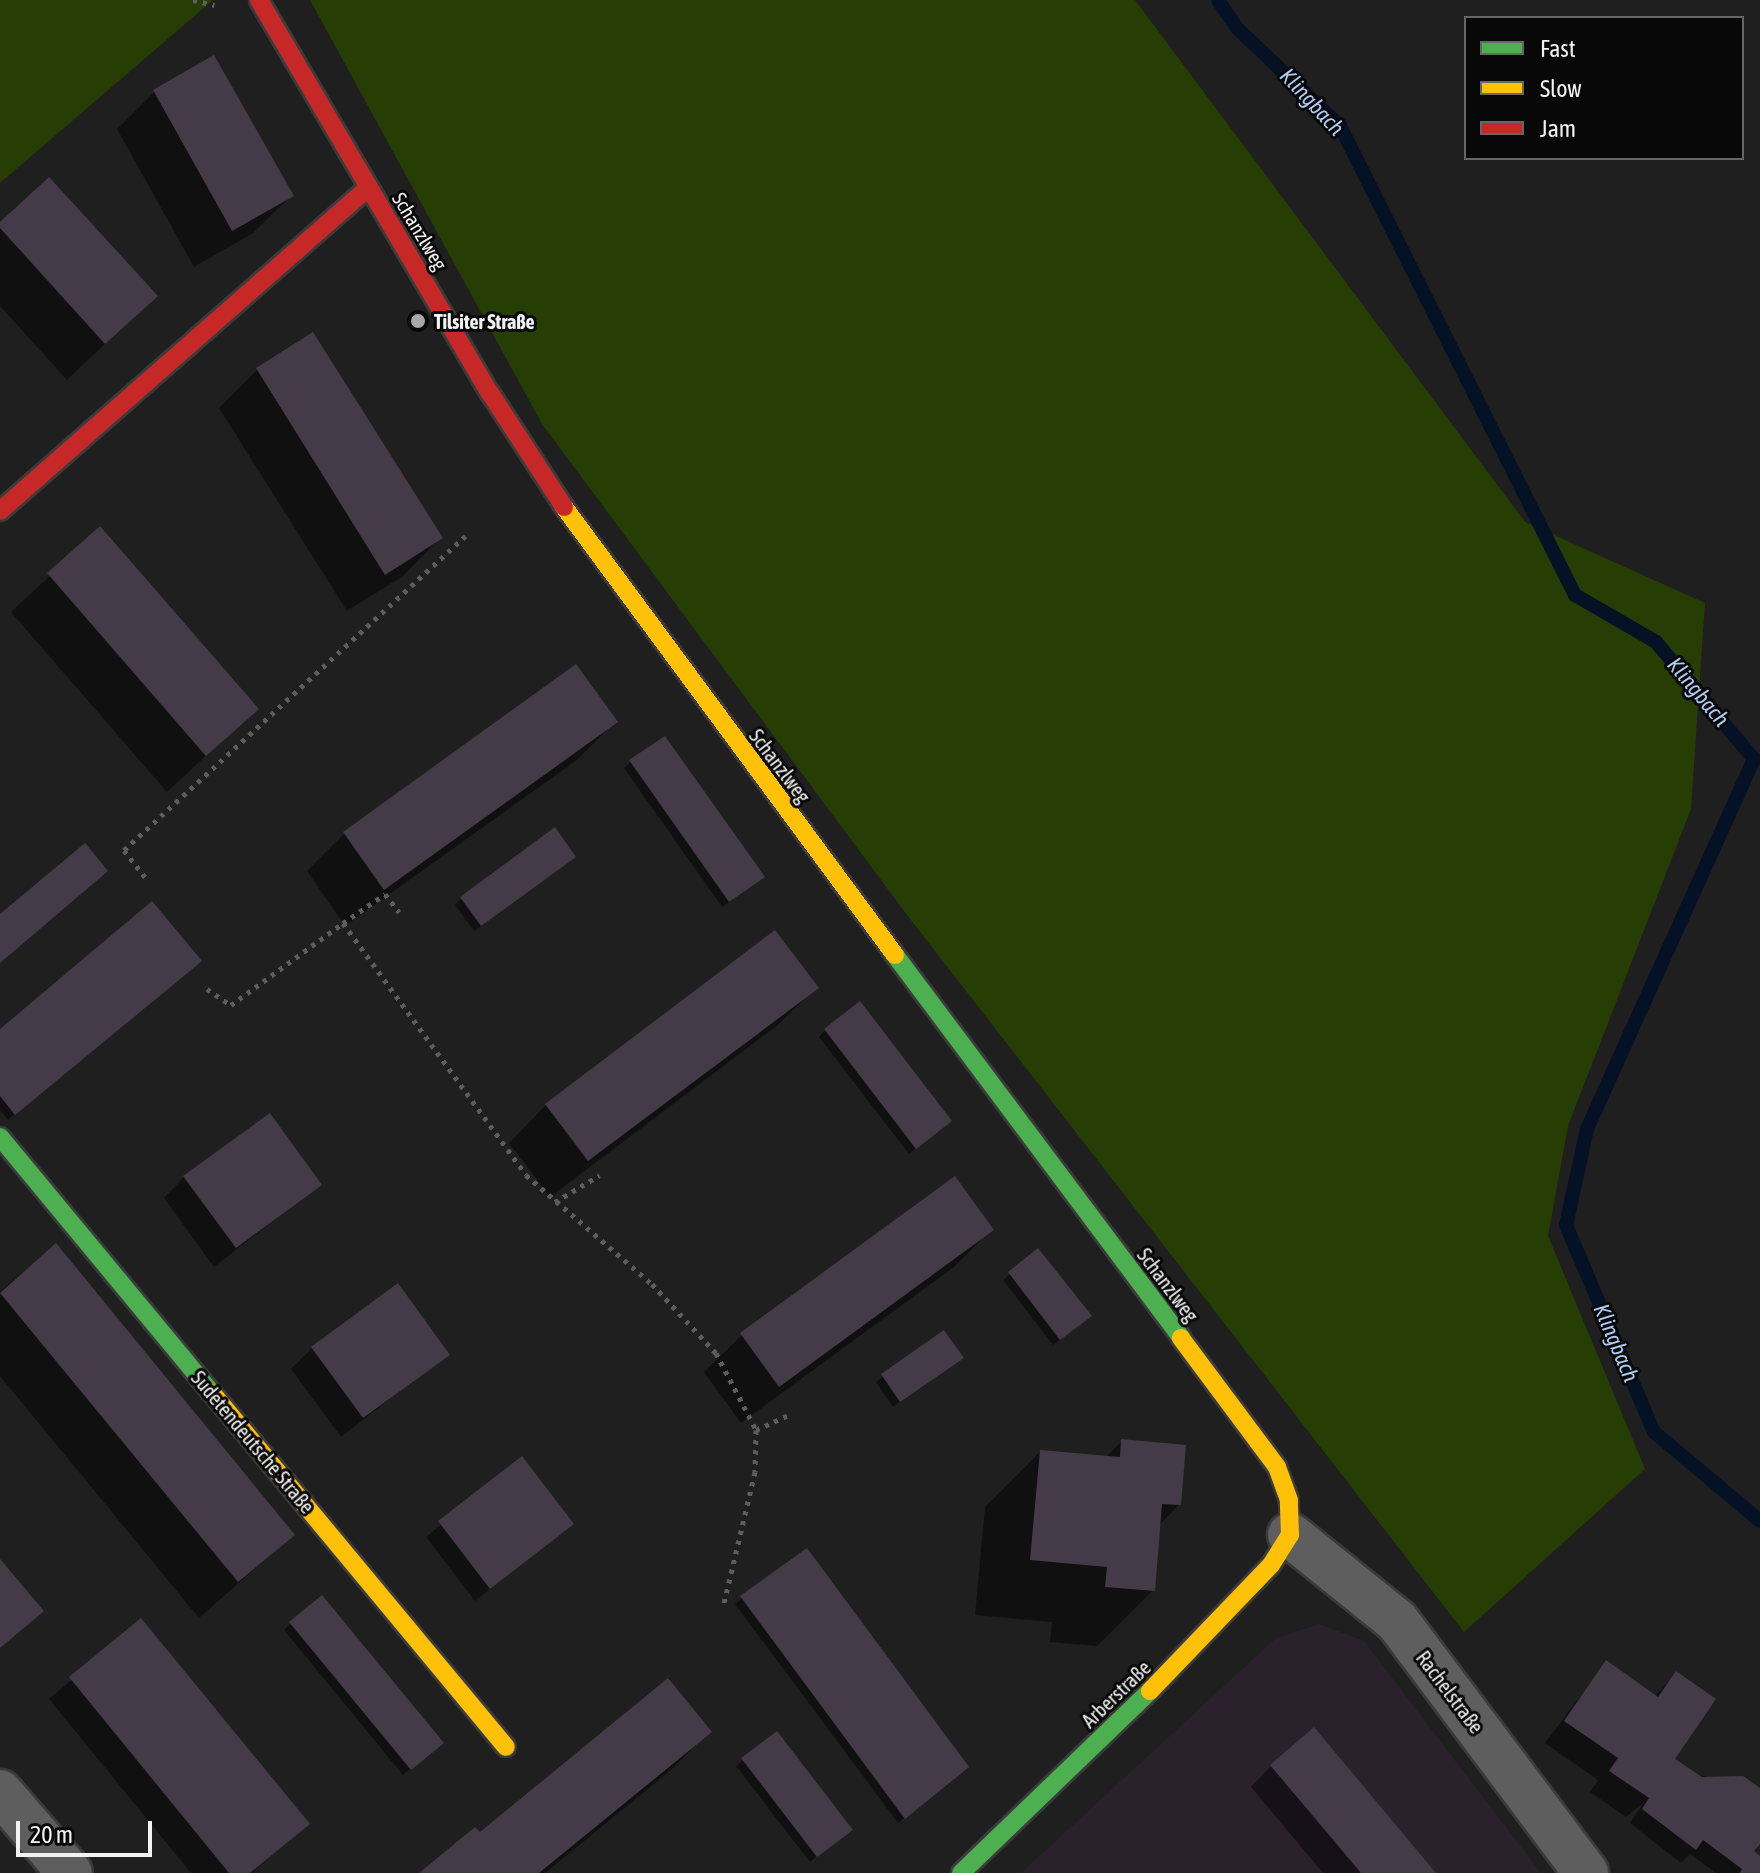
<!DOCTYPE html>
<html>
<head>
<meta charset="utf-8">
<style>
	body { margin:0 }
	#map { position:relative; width:1760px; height:1873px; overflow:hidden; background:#1f1f1f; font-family:"Asap Condensed",sans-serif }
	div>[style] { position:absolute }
	.commercial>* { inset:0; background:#2a212d }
	.green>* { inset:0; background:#263d04 }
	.shadow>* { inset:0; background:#0007 }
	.stream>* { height:14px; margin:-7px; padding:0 7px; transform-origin:7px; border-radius:7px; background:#051226 }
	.building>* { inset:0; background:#453b48 }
	.path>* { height:5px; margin-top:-2.5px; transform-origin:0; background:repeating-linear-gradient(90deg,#5e5d5e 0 4px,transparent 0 10px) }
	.roads { filter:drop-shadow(2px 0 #3b3b3b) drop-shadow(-2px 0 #3b3b3b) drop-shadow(0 2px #3b3b3b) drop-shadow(0 -2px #3b3b3b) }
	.street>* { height:44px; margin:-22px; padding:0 22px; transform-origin:22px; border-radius:22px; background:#5f5e5f }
	.fast>* { height:18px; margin:-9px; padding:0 9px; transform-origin:9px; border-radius:9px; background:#4caf50 }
	.slow>* { height:18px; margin:-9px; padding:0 9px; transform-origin:9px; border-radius:9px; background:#ffc107 }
	.jam>* { height:18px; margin:-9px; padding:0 9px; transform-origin:9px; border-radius:9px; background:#c62828 }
	.dots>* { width:22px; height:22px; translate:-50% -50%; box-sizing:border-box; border:4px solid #090809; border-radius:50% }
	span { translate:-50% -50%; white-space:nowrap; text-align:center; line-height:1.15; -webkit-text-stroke:6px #090809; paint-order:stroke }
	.street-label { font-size:20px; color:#f3f2f3 }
	.poi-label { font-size:20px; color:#f3f2f3; font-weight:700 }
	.left { translate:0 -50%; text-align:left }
	.water-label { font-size:22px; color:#afcdf4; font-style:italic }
	.legend { position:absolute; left:1464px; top:16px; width:280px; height:144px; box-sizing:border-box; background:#090809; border:2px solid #676667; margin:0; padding:10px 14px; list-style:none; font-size:24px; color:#f3f2f3 }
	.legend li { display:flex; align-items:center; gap:16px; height:40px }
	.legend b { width:40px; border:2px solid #676667 }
	.scale { position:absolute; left:16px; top:1821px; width:136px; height:36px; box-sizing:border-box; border:4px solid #f3f2f3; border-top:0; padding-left:10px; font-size:24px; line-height:28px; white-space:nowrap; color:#f3f2f3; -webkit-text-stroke:6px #090809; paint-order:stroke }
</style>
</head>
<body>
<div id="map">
	<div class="commercial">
		<i style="clip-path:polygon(1319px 1624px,1364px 1641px,1541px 1873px,1021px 1873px,1276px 1638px)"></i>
	</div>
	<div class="green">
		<i style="clip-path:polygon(0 0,213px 0,0 183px)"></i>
		<i style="clip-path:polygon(310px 0,1135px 0,1525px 522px,1705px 603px,1691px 809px,1568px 1126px,1548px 1236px,1645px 1469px,1464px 1632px,907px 915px,542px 424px)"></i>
	</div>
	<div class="shadow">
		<i style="clip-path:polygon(154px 92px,291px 196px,253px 233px,194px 267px,117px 129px)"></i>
		<i style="clip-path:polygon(0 225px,155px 296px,67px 380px,0 306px)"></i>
		<i style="clip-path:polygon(312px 335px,440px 538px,403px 576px,347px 611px,219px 408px,257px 370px)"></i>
		<i style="clip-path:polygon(100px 529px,256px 709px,167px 792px,11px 612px)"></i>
		<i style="clip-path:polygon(575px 667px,615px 722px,577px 760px,345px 926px,307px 871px,344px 834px)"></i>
		<i style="clip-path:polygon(631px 762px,756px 883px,722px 907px,624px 768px)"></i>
		<i style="clip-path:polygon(567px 863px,474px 931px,455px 905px,462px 898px)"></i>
		<i style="clip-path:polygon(193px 967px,8px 1120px,0 1110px,0 1032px)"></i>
		<i style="clip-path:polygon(816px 988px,778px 1025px,550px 1197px,509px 1143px,546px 1105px)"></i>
		<i style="clip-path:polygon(825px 1030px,943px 1127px,909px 1154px,819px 1037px)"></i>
		<i style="clip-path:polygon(184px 1177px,319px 1185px,214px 1267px,164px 1198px)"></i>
		<i style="clip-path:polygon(991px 1230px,954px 1267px,741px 1423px,704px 1372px,742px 1335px)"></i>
		<i style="clip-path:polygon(55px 1246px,293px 1535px,199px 1618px,0 1376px,0 1291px)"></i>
		<i style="clip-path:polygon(1038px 1251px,1083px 1322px,1053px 1345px,1003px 1280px)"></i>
		<i style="clip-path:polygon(944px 1333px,961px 1358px,893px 1407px,876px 1382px)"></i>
		<i style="clip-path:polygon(312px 1348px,447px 1355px,341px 1437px,291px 1369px)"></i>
		<i style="clip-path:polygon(1122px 1441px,1179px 1505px,1159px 1525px,1153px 1590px,1097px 1646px,1050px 1642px,1052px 1622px,975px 1615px,985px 1507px,1040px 1452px,1105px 1458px)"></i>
		<i style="clip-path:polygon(522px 1459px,571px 1524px,475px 1601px,426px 1537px)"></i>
		<i style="clip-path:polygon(742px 1598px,960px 1773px,898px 1823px,735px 1604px)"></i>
		<i style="clip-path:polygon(141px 1621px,307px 1824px,252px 1873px,191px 1873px,49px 1699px)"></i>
		<i style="clip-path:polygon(290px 1624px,435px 1749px,403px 1775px,284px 1630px)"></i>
		<i style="clip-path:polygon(1606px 1663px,1655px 1696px,1676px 1674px,1667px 1767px,1760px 1790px,1760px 1840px,1752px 1852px,1760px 1858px,1760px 1873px,1716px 1873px,1690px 1854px,1681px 1863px,1630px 1823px,1644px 1802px,1626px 1817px,1590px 1792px,1598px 1780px,1545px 1743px)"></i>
		<i style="clip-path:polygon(709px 1732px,671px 1770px,545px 1873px,421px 1873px,479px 1835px)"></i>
		<i style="clip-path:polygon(776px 1733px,844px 1836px,810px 1862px,736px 1766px)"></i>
		<i style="clip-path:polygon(1271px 1766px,1435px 1873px,1323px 1873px,1251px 1787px)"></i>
	</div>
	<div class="stream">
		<i style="left:1218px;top:0;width:34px;rotate:56deg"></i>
		<i style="left:1237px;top:28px;width:142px;rotate:43.6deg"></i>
		<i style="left:1340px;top:126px;width:525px;rotate:63.39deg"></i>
		<i style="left:1575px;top:595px;width:94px;rotate:30.1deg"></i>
		<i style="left:1656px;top:642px;width:153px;rotate:50.1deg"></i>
		<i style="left:1754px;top:759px;width:406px;rotate:114.3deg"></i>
		<i style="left:1587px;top:1129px;width:98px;rotate:102.3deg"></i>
		<i style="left:1566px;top:1225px;width:225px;rotate:67deg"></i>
		<i style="left:1654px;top:1432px;width:138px;rotate:40deg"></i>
	</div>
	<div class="building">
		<i style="clip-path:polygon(214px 55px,294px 196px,232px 231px,153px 90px)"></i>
		<i style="clip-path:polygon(49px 177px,158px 296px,105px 344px,0 228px,0 222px)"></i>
		<i style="clip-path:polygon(313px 332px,443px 538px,385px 575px,256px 368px)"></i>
		<i style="clip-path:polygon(100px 526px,259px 709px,206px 756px,47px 573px)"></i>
		<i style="clip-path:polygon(576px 664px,618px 722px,384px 890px,343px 832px)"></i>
		<i style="clip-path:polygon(665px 736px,765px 877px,729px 902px,629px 760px)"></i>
		<i style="clip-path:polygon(555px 827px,576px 857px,481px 926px,460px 897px)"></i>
		<i style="clip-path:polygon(85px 843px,108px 871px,0 963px,0 914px)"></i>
		<i style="clip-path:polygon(152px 901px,202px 961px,15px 1115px,0 1096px,0 1029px)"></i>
		<i style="clip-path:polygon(775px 930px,819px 988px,588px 1161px,545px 1104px)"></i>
		<i style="clip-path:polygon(860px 1001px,952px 1121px,916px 1149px,824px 1029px)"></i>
		<i style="clip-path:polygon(270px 1113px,322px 1185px,236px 1248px,183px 1176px)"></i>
		<i style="clip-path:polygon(955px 1176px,994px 1230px,779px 1387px,740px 1333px)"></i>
		<i style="clip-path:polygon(56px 1243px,295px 1535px,238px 1582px,0 1293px)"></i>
		<i style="clip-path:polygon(1038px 1248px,1092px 1316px,1060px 1340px,1008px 1272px)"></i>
		<i style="clip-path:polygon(398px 1283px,450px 1355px,363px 1418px,311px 1347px)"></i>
		<i style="clip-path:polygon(944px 1330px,964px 1358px,900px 1402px,881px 1374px)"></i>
		<i style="clip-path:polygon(1121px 1439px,1186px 1445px,1181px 1505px,1162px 1504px,1155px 1591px,1105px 1587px,1107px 1567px,1030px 1560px,1040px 1450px,1120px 1457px)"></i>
		<i style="clip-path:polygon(522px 1456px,574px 1524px,490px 1589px,438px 1521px)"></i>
		<i style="clip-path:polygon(807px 1548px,969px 1767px,905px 1819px,740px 1596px)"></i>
		<i style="clip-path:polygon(0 1559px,44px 1611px,0 1648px)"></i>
		<i style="clip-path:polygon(322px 1595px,444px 1743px,411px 1770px,289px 1622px)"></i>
		<i style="clip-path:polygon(141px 1618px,310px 1824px,250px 1873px,229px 1873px,69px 1677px)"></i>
		<i style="clip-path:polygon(1606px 1660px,1658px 1697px,1676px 1671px,1716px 1699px,1675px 1759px,1702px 1777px,1743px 1776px,1760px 1788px,1760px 1844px,1754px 1851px,1760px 1856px,1760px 1873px,1740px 1873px,1742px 1869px,1703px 1840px,1696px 1850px,1642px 1809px,1649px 1798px,1609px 1771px,1618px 1758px,1564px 1721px)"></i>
		<i style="clip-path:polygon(668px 1678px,712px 1732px,539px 1873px,419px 1873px,475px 1827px,480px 1832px)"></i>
		<i style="clip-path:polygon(1314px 1727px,1436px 1873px,1361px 1873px,1270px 1765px)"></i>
		<i style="clip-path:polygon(777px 1731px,853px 1830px,817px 1857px,741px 1758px)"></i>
	</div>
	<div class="path">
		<i style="left:193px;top:0;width:22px;rotate:13deg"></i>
		<i style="left:145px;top:877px;width:34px;rotate:-128deg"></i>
		<i style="left:124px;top:850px;width:464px;rotate:-42.6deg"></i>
		<i style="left:343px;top:923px;width:51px;rotate:-34.6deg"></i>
		<i style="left:385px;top:894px;width:23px;rotate:52deg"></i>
		<i style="left:207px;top:989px;width:29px;rotate:34deg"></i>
		<i style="left:231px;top:1005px;width:139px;rotate:-36.2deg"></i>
		<i style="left:343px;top:923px;width:311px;rotate:54deg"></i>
		<i style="left:526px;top:1175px;width:167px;rotate:40.9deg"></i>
		<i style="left:652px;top:1284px;width:94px;rotate:47.2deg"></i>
		<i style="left:716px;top:1353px;width:87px;rotate:62.5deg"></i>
		<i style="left:756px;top:1430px;width:42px;rotate:91.4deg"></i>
		<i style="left:755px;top:1472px;width:139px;rotate:103.3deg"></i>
		<i style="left:555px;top:1202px;width:52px;rotate:-31deg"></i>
		<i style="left:756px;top:1430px;width:35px;rotate:-25deg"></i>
	</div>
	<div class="roads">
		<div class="street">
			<i style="left:1290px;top:1535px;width:137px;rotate:38.8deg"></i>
			<i style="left:1397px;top:1621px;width:315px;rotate:53.1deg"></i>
			<i style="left:0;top:1792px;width:107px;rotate:49.2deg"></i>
		</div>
		<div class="fast">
			<i style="left:895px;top:955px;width:478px;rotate:53.2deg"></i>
			<i style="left:0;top:1137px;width:332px;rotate:50.4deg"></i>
			<i style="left:961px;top:1873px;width:262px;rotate:-43.9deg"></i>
		</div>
		<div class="slow">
			<i style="left:564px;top:507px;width:557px;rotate:53.54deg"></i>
			<i style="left:212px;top:1393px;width:460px;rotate:50.3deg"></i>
			<i style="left:1150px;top:1691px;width:175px;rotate:-46.2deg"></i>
			<i style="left:1271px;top:1565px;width:36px;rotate:-58deg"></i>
			<i style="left:1290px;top:1535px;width:35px;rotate:-92deg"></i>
			<i style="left:1289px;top:1500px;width:35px;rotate:-110deg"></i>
			<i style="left:1277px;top:1467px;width:161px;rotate:-126.7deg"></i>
		</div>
		<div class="jam">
			<i style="left:259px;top:0;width:456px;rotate:59.6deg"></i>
			<i style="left:490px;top:393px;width:136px;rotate:57deg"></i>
			<i style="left:0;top:511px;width:490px;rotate:-41.3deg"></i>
		</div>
	</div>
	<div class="dots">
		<i style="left:418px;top:321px;background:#a9a8a9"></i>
	</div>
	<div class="street-label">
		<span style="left:420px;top:231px;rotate:59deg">Schanzlweg</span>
		<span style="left:780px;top:766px;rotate:53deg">Schanzlweg</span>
		<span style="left:1168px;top:1285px;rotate:53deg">Schanzlweg</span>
		<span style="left:253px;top:1442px;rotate:50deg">Sudetendeutsche Straße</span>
		<span style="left:1450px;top:1692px;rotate:53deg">Rachelstraße</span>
		<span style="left:1116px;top:1694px;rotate:-44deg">Arberstraße</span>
	</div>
	<div class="poi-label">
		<span class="left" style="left:434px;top:321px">Tilsiter Straße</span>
	</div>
	<div class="water-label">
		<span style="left:1312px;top:102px;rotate:47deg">Klingbach</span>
		<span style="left:1698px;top:692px;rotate:50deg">Klingbach</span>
		<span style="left:1616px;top:1343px;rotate:67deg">Klingbach</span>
	</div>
	<ul class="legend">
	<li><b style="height:10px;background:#4caf50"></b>Fast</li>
	<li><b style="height:10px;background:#ffc107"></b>Slow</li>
	<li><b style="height:10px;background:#c62828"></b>Jam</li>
	</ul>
	<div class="scale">20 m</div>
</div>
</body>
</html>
